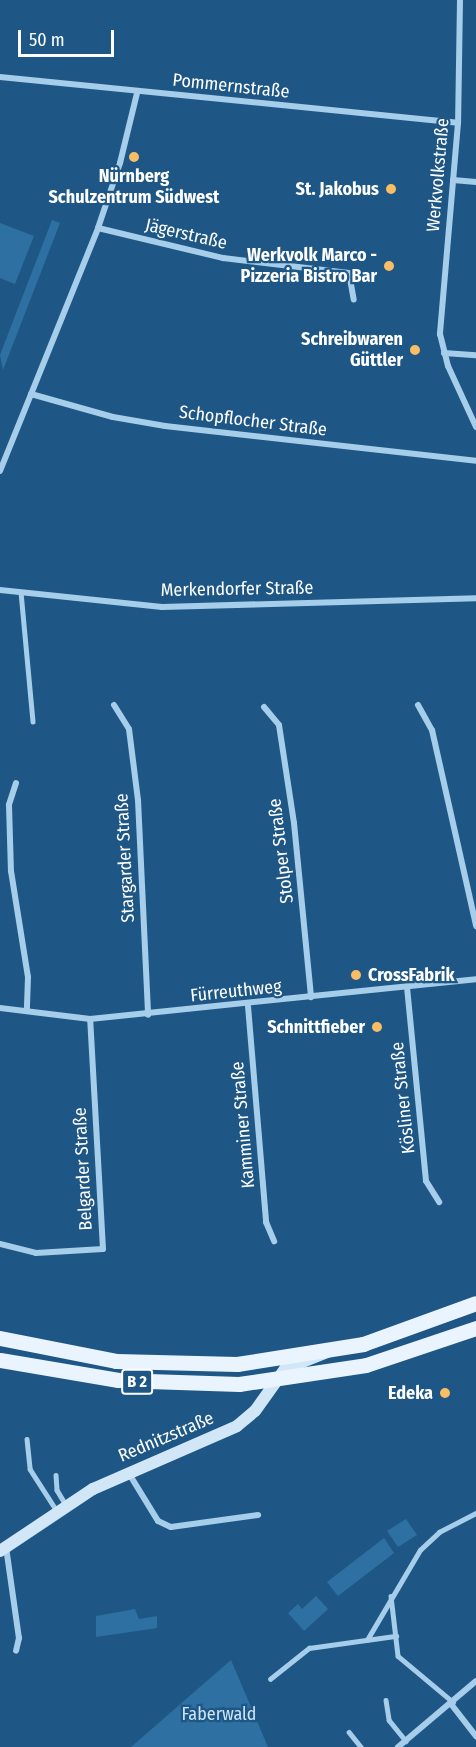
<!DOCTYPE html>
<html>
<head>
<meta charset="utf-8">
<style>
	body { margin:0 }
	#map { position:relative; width:476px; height:1747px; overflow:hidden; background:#1e5785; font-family:"Fira Sans Condensed",sans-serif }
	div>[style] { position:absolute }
	.green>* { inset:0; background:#2e70a2 }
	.lane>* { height:4.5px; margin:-2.25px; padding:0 2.25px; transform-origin:2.25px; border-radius:2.25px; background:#a6cdea }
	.street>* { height:6px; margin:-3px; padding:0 3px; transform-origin:3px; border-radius:3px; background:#a6cdea }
	.secondary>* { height:12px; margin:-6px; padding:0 6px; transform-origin:6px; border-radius:6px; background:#d1e7f8 }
	.primary>* { height:15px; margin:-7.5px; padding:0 7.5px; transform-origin:7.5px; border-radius:7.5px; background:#eaf4fe }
	.dots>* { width:16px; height:16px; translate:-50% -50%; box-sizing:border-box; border:3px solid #1e5785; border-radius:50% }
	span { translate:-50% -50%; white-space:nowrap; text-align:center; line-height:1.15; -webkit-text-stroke:4.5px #1e5785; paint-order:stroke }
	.shield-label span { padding:2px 4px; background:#1e5785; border:2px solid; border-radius:4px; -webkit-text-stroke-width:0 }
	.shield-label { font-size:16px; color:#fff; font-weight:700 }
	.street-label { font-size:18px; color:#fff }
	.poi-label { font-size:18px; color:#fff; font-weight:700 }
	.right { translate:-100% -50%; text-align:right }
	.left { translate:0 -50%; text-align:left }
	.park-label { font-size:18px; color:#cbe4f8 }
	.scale { position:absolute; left:18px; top:30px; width:96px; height:27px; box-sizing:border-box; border:3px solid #fff; border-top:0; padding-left:8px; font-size:18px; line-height:21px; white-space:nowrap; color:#fff; -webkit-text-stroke:4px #1e5785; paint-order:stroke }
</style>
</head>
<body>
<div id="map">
	<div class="green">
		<i style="clip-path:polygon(52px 220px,60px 223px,3px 370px,0 355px)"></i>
		<i style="clip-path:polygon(0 223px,34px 236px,15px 284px,0 278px)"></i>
		<i style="clip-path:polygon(406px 1519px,417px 1535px,398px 1547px,387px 1531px)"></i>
		<i style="clip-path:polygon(384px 1538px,394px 1553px,338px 1596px,327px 1582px)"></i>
		<i style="clip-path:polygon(316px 1596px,328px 1609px,304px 1631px,288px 1613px,298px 1604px,302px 1609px)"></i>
		<i style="clip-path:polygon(135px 1609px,139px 1619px,157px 1616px,157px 1628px,96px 1637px,96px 1616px)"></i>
		<i style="clip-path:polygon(231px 1660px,268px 1747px,131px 1747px)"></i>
	</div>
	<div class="lane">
		<i style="left:21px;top:592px;width:130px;rotate:84.7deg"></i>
		<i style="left:27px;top:1439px;width:30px;rotate:84deg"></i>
		<i style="left:30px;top:1469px;width:50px;rotate:57.3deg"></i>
		<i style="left:56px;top:1475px;width:15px;rotate:86deg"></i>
		<i style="left:57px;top:1490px;width:17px;rotate:59deg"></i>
		<i style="left:391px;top:1596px;width:60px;rotate:83.3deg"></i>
		<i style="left:398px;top:1656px;width:72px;rotate:39.9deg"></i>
		<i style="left:367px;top:1640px;width:104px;rotate:-59.5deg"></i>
		<i style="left:420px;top:1550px;width:26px;rotate:-43deg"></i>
		<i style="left:439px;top:1532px;width:42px;rotate:-27.2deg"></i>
		<i style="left:270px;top:1679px;width:50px;rotate:-38.5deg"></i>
		<i style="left:309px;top:1648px;width:88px;rotate:-7.9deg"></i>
		<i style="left:386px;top:1700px;width:20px;rotate:81deg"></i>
		<i style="left:389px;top:1720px;width:27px;rotate:51deg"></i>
		<i style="left:349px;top:1732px;width:19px;rotate:51deg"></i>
	</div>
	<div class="street">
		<i style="left:460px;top:0;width:123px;rotate:90.9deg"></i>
		<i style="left:458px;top:123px;width:212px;rotate:94.9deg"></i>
		<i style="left:440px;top:334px;width:33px;rotate:76deg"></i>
		<i style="left:448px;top:366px;width:67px;rotate:65.3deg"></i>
		<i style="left:0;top:77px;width:460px;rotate:5.7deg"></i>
		<i style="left:453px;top:180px;width:23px;rotate:5deg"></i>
		<i style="left:98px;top:228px;width:129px;rotate:13.5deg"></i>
		<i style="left:223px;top:258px;width:127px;rotate:6.8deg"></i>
		<i style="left:349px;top:273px;width:27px;rotate:80deg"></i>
		<i style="left:444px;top:353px;width:32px;rotate:4deg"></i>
		<i style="left:31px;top:394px;width:85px;rotate:15.7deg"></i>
		<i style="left:113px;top:417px;width:53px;rotate:9.8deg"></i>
		<i style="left:165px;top:426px;width:313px;rotate:6.4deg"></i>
		<i style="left:0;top:471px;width:262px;rotate:-68deg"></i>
		<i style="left:98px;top:228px;width:69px;rotate:-71.3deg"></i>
		<i style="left:120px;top:163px;width:72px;rotate:-76.3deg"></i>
		<i style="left:0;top:590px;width:163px;rotate:6deg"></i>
		<i style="left:162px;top:607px;width:314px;rotate:-1.6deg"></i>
		<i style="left:114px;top:705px;width:28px;rotate:58deg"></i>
		<i style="left:129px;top:729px;width:72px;rotate:82.8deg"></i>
		<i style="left:138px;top:800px;width:215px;rotate:87.3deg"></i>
		<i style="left:418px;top:705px;width:29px;rotate:61deg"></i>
		<i style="left:432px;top:730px;width:201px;rotate:77.3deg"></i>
		<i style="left:264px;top:707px;width:23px;rotate:50deg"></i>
		<i style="left:279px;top:725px;width:99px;rotate:81.3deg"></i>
		<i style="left:294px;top:823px;width:175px;rotate:84.4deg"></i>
		<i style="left:16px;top:783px;width:23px;rotate:108deg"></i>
		<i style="left:9px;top:805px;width:66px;rotate:88.3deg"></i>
		<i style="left:11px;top:871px;width:107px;rotate:80.9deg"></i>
		<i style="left:28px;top:977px;width:34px;rotate:92deg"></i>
		<i style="left:407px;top:987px;width:195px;rotate:84.4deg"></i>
		<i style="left:426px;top:1181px;width:25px;rotate:58deg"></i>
		<i style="left:248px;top:1006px;width:217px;rotate:85.2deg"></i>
		<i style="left:266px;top:1222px;width:21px;rotate:67deg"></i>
		<i style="left:0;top:1008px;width:91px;rotate:7deg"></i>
		<i style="left:90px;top:1019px;width:388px;rotate:-5.9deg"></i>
		<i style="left:0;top:1244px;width:37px;rotate:14deg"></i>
		<i style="left:36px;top:1253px;width:67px;rotate:-3.4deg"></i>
		<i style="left:103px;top:1249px;width:230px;rotate:-93.2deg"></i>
		<i style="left:128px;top:1472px;width:57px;rotate:58.5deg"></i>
		<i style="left:158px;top:1521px;width:14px;rotate:25deg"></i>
		<i style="left:171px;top:1527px;width:88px;rotate:-7.9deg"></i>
		<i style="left:6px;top:1547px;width:92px;rotate:81.9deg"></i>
		<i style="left:19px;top:1638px;width:13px;rotate:103deg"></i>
		<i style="left:451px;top:1704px;width:41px;rotate:52deg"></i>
		<i style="left:398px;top:1747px;width:102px;rotate:-40.2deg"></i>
	</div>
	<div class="secondary">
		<i style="left:0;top:1551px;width:112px;rotate:-33.7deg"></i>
		<i style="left:93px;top:1489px;width:157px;rotate:-23.6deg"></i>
		<i style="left:237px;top:1426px;width:23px;rotate:-40deg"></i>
		<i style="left:255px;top:1411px;width:52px;rotate:-54.5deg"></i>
		<i style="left:285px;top:1369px;width:45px;rotate:-22deg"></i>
	</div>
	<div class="primary">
		<i style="left:0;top:1338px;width:118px;rotate:11.2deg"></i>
		<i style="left:116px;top:1361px;width:121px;rotate:1.4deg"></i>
		<i style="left:237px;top:1364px;width:128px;rotate:-9deg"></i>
		<i style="left:363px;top:1344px;width:120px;rotate:-19.9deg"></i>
		<i style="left:0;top:1360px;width:120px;rotate:9.6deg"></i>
		<i style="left:118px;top:1380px;width:121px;rotate:1.9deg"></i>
		<i style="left:239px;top:1384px;width:128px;rotate:-8.5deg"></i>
		<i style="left:366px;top:1365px;width:116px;rotate:-18.6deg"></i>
	</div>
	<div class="dots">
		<i style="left:134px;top:157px;background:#f9bd65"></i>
		<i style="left:391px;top:189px;background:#f9bd65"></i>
		<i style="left:389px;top:266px;background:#f9bd65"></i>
		<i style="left:415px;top:350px;background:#f9bd65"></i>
		<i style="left:356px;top:975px;background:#f9bd65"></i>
		<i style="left:377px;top:1027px;background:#f9bd65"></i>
		<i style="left:445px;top:1393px;background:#f9bd65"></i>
	</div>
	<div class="shield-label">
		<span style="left:137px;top:1382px">B 2</span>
	</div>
	<div class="street-label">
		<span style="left:231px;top:86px;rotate:6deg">Pommernstraße</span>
		<span style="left:438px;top:175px;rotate:-85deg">Werkvolkstraße</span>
		<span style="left:186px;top:234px;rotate:13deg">Jägerstraße</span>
		<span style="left:253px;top:421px;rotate:7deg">Schopflocher Straße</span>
		<span style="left:237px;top:589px;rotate:-1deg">Merkendorfer Straße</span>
		<span style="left:281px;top:851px;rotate:-97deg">Stolper Straße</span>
		<span style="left:125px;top:858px;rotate:-93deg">Stargarder Straße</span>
		<span style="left:236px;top:991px;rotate:-6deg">Fürreuthweg</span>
		<span style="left:403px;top:1098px;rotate:-96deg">Kösliner Straße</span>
		<span style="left:243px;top:1125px;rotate:-95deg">Kamminer Straße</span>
		<span style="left:83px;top:1169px;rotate:-93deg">Belgarder Straße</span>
		<span style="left:166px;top:1437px;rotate:-23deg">Rednitzstraße</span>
	</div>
	<div class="poi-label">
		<span style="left:134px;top:187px">Nürnberg<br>Schulzentrum Südwest</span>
		<span class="right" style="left:379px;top:189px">St. Jakobus</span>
		<span class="right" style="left:377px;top:266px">Werkvolk Marco -<br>Pizzeria Bistro Bar</span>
		<span class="right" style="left:403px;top:350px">Schreibwaren<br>Güttler</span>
		<span class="left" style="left:368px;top:975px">CrossFabrik</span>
		<span class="right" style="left:365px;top:1027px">Schnittfieber</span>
		<span class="right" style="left:433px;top:1393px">Edeka</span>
	</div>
	<div class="park-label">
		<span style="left:219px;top:1714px">Faberwald</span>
	</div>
	<div class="scale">50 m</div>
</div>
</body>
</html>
